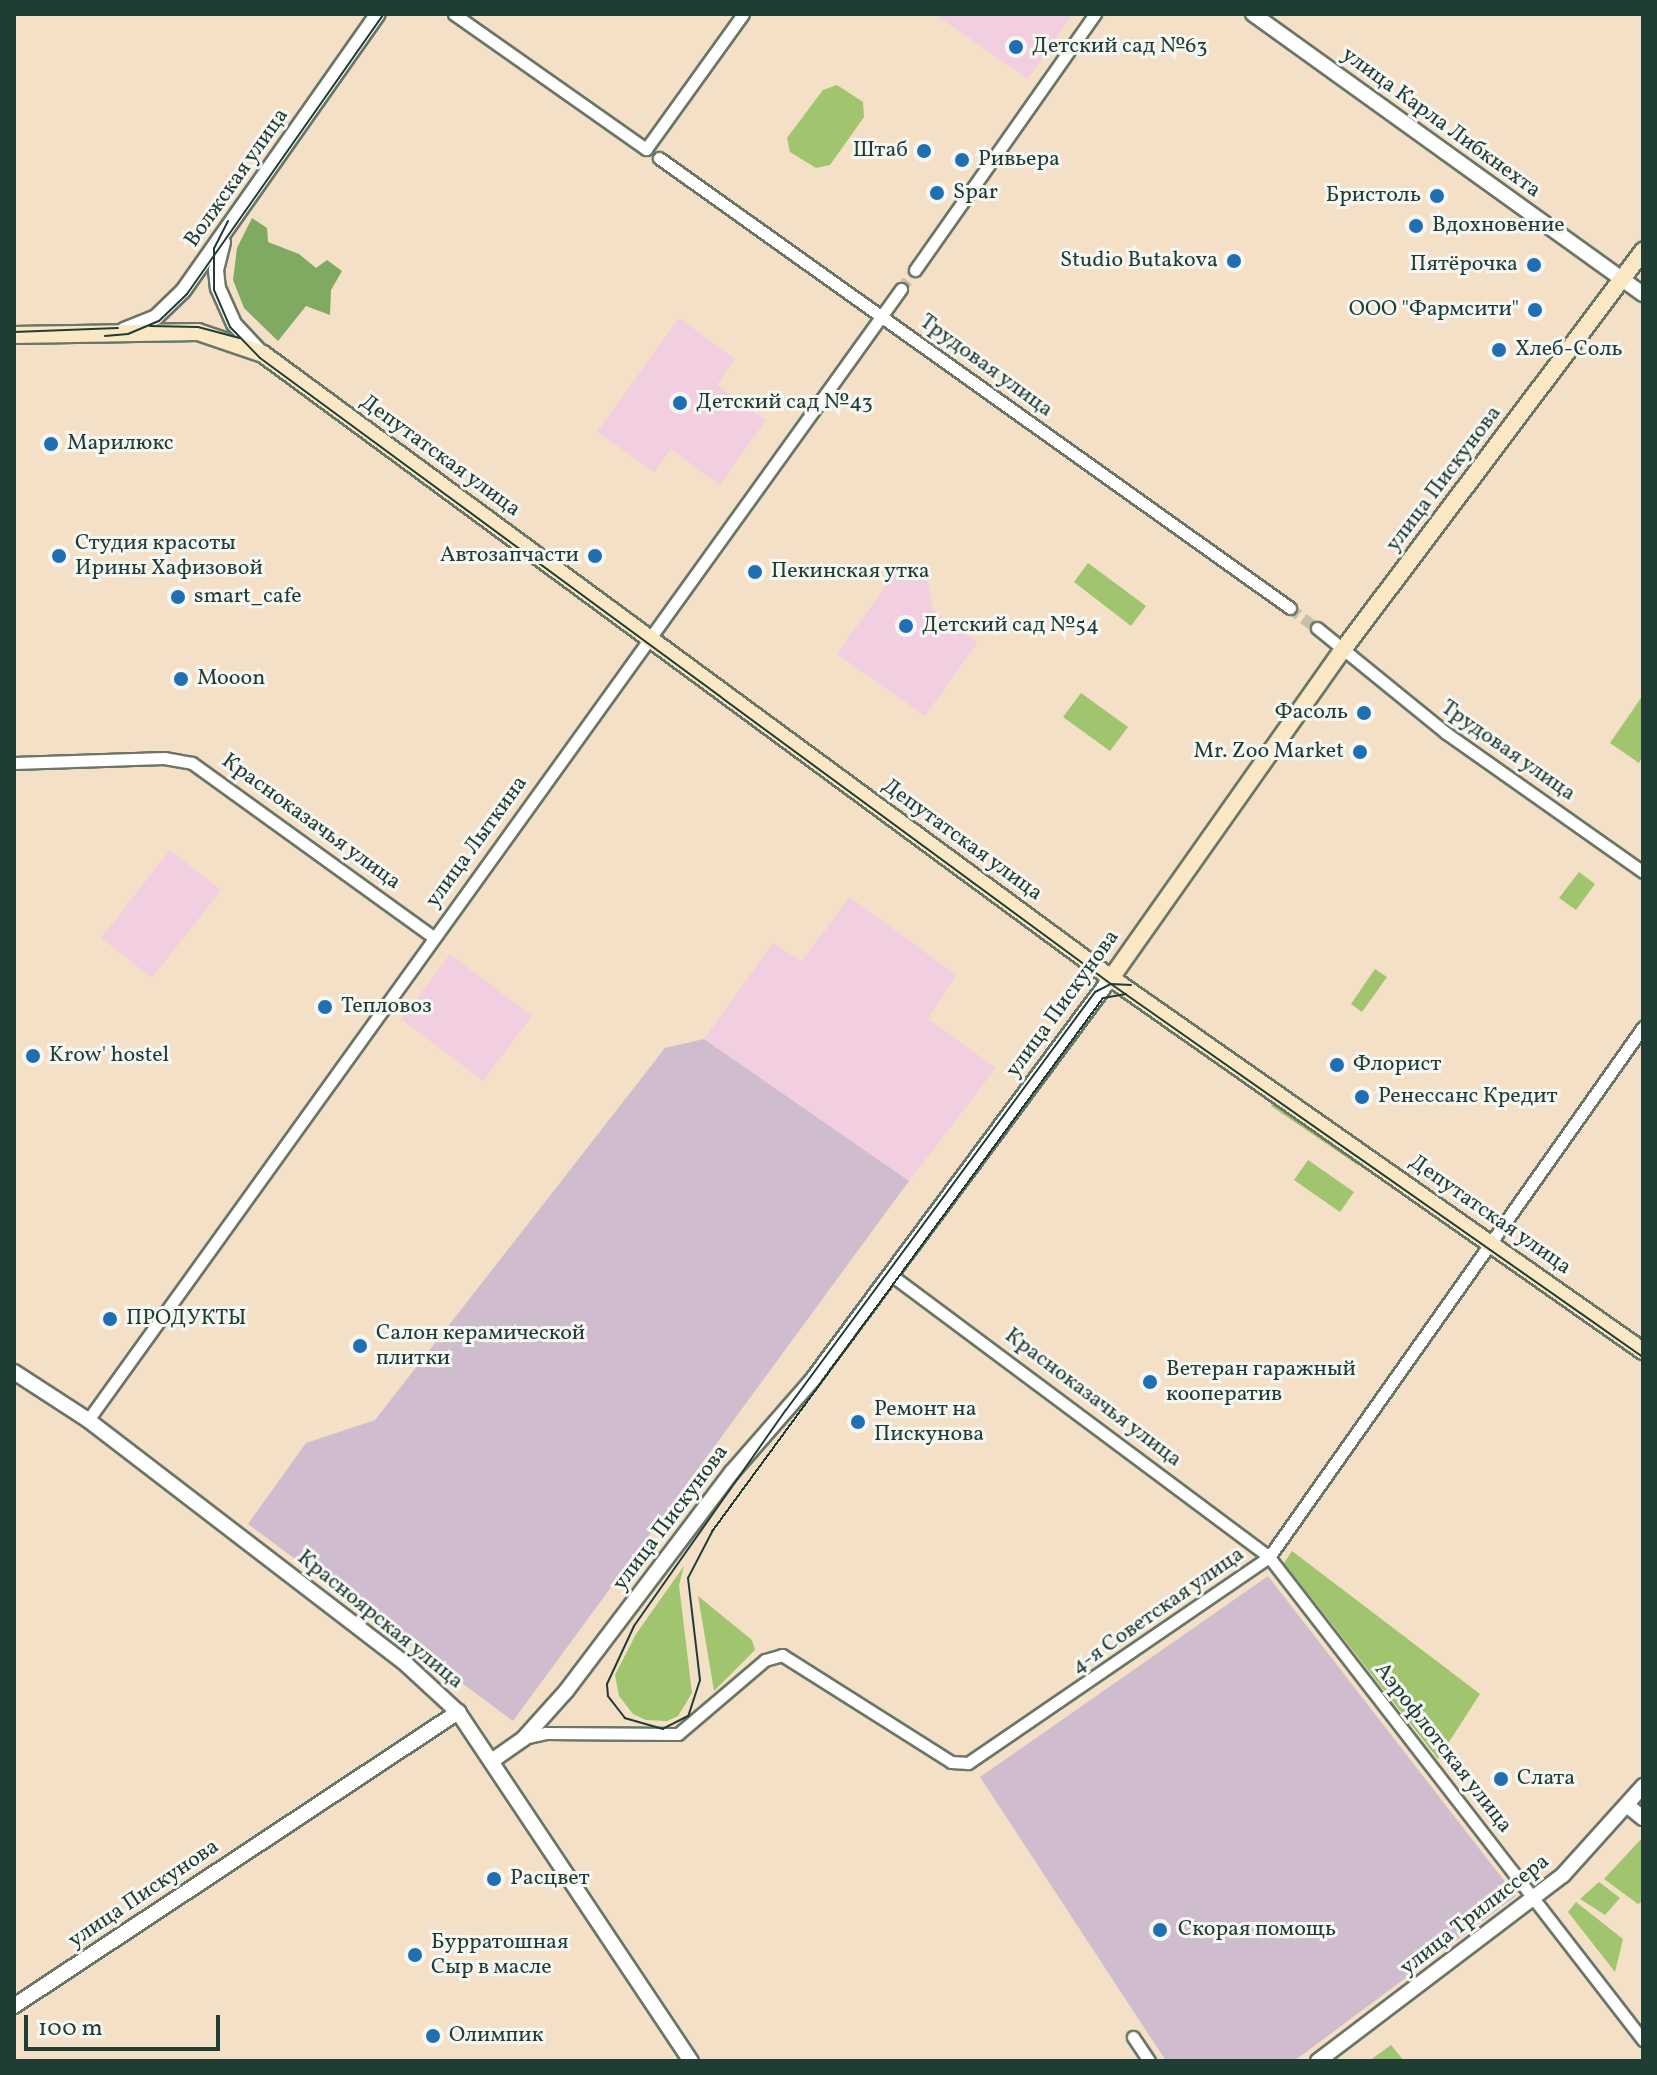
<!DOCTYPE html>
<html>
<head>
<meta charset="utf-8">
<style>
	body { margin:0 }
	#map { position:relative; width:1657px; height:2075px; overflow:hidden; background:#f4e0c7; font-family:Vollkorn,serif }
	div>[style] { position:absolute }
	.built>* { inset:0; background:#f2cfe0 }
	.industrial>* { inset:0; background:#cfbdcf }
	.green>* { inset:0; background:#a1c46e }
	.forest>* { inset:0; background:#80aa61 }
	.minor-tunnel>* { height:11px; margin-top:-5.5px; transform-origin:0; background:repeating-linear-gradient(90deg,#c9bfaa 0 11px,transparent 0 16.5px) }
	.roads { filter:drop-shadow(2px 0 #6a7667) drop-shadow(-2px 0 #6a7667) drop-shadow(0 2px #6a7667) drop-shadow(0 -2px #6a7667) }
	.minor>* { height:11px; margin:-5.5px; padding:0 5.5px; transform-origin:5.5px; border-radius:5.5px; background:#fff }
	.tertiary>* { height:14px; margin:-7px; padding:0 7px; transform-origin:7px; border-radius:7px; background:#fff }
	.secondary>* { height:16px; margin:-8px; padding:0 8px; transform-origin:8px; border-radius:8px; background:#fae7c3 }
	.tram>* { height:2px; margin:-1px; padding:0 1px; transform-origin:1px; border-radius:1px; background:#1f3d34 }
	.dots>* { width:22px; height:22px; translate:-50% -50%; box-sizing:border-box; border:4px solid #f6f6f2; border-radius:50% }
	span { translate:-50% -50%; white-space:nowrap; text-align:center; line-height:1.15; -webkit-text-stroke:6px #f6f6f2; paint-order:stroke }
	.poi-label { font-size:22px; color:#1f3d34 }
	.left { translate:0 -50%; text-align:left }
	.right { translate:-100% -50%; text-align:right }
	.street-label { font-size:22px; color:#1f3d34 }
	.frame { position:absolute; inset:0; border:16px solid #1f3d34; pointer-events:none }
	.scale { position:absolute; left:24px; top:2015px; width:196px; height:36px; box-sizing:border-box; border:4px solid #1f3d34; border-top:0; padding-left:10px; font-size:24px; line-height:28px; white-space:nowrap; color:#1f3d34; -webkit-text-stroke:6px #f6f6f2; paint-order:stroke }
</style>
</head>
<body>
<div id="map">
	<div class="built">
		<i style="clip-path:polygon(934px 14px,1073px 14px,1028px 79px)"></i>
		<i style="clip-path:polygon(679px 318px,735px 359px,717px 385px,766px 420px,720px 485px,671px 449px,654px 472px,597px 432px)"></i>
		<i style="clip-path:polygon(902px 563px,928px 582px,933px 610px,978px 642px,925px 716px,837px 654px)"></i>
		<i style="clip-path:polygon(170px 850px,221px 890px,152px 978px,101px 938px)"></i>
		<i style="clip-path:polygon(850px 897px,956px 975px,928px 1019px,996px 1068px,909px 1181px,704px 1039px,773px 943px,802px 961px)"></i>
		<i style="clip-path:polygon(450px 954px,532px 1016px,483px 1081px,401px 1019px)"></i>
	</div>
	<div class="industrial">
		<i style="clip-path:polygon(704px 1039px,909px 1181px,513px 1721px,248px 1524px,306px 1443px,375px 1420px,665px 1048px)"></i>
		<i style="clip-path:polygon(1268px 1576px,1516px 1896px,1294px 2061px,1166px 2061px,980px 1777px)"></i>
	</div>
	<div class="green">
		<i style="clip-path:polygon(837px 85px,863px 102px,864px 117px,830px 165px,816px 168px,790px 152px,787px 138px,823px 90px)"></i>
		<i style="clip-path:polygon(1088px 563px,1146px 606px,1131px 626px,1074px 582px)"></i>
		<i style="clip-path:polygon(1081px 693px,1128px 727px,1110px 751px,1063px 717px)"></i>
		<i style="clip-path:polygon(1643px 695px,1643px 756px,1639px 763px,1610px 743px)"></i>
		<i style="clip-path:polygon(1579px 872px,1595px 884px,1576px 910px,1559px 898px)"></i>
		<i style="clip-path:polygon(1375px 969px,1387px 977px,1362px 1012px,1351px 1004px)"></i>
		<i style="clip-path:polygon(1273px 1102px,1361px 1163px,1359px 1166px,1271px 1106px)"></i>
		<i style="clip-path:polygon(1308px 1160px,1354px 1192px,1340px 1212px,1294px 1180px)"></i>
		<i style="clip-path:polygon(1292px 1551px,1480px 1694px,1438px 1759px,1284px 1563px)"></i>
		<i style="clip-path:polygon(684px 1566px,679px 1585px,692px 1693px,678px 1716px,667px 1721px,646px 1720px,633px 1714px,619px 1696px,615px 1675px,636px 1634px)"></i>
		<i style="clip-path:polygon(698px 1596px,752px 1640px,755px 1650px,714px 1691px)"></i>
		<i style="clip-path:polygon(1643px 1837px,1643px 1901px,1638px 1904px,1604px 1879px)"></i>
		<i style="clip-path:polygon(1599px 1882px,1620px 1898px,1605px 1915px,1580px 1899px)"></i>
		<i style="clip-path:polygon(1576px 1902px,1623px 1939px,1615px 1972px,1568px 1912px)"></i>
		<i style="clip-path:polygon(1391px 2045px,1404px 2061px,1369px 2061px)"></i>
	</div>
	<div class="forest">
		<i style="clip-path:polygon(252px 218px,267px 228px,268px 242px,299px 254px,316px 268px,327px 260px,342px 271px,331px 290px,330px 315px,306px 306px,278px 341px,244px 308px,233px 280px,237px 248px)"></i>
	</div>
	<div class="minor-tunnel">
		<i style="left:901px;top:289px;width:24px;rotate:-54deg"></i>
		<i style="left:1290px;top:608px;width:34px;rotate:37deg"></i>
	</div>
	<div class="roads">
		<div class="minor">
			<i style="left:454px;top:14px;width:235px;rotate:35.1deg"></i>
			<i style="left:646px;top:149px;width:166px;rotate:-54.3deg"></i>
			<i style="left:659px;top:158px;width:775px;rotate:35.49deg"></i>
			<i style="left:915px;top:270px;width:313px;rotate:-54.9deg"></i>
			<i style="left:1317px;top:628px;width:166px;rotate:39.1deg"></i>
			<i style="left:1446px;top:733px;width:241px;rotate:35.2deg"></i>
			<i style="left:14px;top:763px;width:150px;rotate:-1.9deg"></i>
			<i style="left:164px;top:758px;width:28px;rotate:10deg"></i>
			<i style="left:192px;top:763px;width:297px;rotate:35.8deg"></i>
			<i style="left:891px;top:1275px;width:472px;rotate:36.7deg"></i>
			<i style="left:1269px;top:1557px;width:611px;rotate:52.25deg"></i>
			<i style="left:88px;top:1420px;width:1393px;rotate:-54.29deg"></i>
			<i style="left:524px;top:1738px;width:22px;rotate:-13deg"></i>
			<i style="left:545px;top:1733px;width:133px;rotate:0.4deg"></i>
			<i style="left:678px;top:1734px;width:114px;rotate:-40.4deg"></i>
			<i style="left:765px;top:1660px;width:18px;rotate:-16deg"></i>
			<i style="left:782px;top:1655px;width:200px;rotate:32.3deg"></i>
			<i style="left:951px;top:1762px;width:17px;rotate:3deg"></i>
			<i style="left:968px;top:1763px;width:365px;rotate:-34.4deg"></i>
			<i style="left:1269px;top:1557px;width:649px;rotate:-54.79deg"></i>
			<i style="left:1133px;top:2037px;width:29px;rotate:56deg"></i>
		</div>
		<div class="tertiary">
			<i style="left:1253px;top:14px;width:480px;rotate:35.7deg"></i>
			<i style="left:223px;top:242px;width:29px;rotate:104deg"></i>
			<i style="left:216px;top:270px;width:18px;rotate:84deg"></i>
			<i style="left:218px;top:288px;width:39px;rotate:66deg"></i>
			<i style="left:234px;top:324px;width:37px;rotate:47deg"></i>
			<i style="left:124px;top:330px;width:35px;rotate:-22deg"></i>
			<i style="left:156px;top:317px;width:37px;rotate:-44deg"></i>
			<i style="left:183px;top:291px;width:339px;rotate:-54.9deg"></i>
			<i style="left:14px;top:1372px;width:88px;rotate:33deg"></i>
			<i style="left:88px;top:1420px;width:402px;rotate:37.5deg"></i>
			<i style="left:407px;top:1665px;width:69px;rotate:42.7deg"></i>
			<i style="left:458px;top:1712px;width:420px;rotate:56.3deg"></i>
			<i style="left:493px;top:1760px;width:38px;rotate:-35deg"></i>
			<i style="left:524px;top:1738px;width:64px;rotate:-48.1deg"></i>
			<i style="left:567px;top:1690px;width:273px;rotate:-52.9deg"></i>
			<i style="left:732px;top:1472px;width:123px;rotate:-48.9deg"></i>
			<i style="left:813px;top:1379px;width:500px;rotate:-53.4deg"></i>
			<i style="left:1628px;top:1806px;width:19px;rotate:39deg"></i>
			<i style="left:14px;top:2006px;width:533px;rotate:-33.51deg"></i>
			<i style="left:1318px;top:2061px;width:308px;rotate:-37.2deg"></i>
			<i style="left:1563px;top:1875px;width:120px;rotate:-48deg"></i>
		</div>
		<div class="secondary">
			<i style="left:14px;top:335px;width:184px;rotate:-0.9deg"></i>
			<i style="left:198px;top:332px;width:69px;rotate:18.7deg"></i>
			<i style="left:263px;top:354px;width:1053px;rotate:36.35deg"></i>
			<i style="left:1111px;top:978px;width:650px;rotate:35.04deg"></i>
			<i style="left:1111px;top:978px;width:400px;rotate:-54.8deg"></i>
			<i style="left:1342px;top:651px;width:501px;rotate:-53.04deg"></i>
		</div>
	</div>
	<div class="tram">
		<i style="left:228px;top:221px;width:30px;rotate:117deg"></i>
		<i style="left:214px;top:248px;width:42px;rotate:90deg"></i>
		<i style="left:214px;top:290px;width:40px;rotate:66.6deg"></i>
		<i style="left:230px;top:327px;width:43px;rotate:45.9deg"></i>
		<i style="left:260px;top:358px;width:1056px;rotate:36.34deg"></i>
		<i style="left:1111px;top:984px;width:650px;rotate:35.04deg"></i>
		<i style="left:150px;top:326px;width:48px;rotate:1.2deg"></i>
		<i style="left:198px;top:327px;width:43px;rotate:14.7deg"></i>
		<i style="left:14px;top:332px;width:104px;rotate:-2.2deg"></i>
		<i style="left:105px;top:336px;width:23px;rotate:-5deg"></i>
		<i style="left:128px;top:334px;width:34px;rotate:-23deg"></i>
		<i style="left:159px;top:321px;width:39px;rotate:-44deg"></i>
		<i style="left:187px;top:294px;width:342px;rotate:-54.9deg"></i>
		<i style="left:1126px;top:994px;width:23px;rotate:170deg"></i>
		<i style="left:1103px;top:998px;width:660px;rotate:126.24deg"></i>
		<i style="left:713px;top:1530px;width:54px;rotate:117.5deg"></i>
		<i style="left:688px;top:1578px;width:103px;rotate:83.3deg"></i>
		<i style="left:700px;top:1680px;width:38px;rotate:108deg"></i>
		<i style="left:688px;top:1716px;width:28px;rotate:153deg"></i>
		<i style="left:663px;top:1729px;width:40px;rotate:-164deg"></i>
		<i style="left:625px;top:1718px;width:28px;rotate:-128deg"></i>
		<i style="left:608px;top:1696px;width:12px;rotate:-95deg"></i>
		<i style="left:607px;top:1684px;width:64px;rotate:-65deg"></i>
		<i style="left:634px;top:1626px;width:264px;rotate:-54.9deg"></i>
		<i style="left:786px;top:1410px;width:520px;rotate:-53.53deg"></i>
		<i style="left:1095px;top:992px;width:18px;rotate:-27deg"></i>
		<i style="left:1111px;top:984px;width:20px;rotate:3deg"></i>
	</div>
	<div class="dots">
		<i style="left:1016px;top:47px;background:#1f6fb2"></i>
		<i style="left:924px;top:151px;background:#1f6fb2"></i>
		<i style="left:962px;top:160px;background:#1f6fb2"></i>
		<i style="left:937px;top:193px;background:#1f6fb2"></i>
		<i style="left:1437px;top:196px;background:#1f6fb2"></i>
		<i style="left:1416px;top:226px;background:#1f6fb2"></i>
		<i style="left:1234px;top:261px;background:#1f6fb2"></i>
		<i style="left:1534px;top:265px;background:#1f6fb2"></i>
		<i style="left:1535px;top:310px;background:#1f6fb2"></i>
		<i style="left:1499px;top:350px;background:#1f6fb2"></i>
		<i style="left:680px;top:403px;background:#1f6fb2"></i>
		<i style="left:51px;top:444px;background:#1f6fb2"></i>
		<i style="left:59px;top:556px;background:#1f6fb2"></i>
		<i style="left:595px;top:556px;background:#1f6fb2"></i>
		<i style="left:755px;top:572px;background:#1f6fb2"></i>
		<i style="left:178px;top:597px;background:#1f6fb2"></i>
		<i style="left:906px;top:626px;background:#1f6fb2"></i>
		<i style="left:181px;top:679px;background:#1f6fb2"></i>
		<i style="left:1364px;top:713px;background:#1f6fb2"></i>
		<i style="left:1360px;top:752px;background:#1f6fb2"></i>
		<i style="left:325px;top:1007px;background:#1f6fb2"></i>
		<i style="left:33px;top:1056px;background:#1f6fb2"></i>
		<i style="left:1337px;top:1065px;background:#1f6fb2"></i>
		<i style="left:1362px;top:1097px;background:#1f6fb2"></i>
		<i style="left:110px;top:1319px;background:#1f6fb2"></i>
		<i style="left:360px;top:1346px;background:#1f6fb2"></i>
		<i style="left:1150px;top:1382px;background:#1f6fb2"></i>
		<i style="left:858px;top:1422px;background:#1f6fb2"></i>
		<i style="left:1501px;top:1779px;background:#1f6fb2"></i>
		<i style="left:494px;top:1879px;background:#1f6fb2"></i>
		<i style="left:1160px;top:1930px;background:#1f6fb2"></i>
		<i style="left:415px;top:1955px;background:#1f6fb2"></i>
		<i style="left:433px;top:2036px;background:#1f6fb2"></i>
	</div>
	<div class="poi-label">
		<span class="left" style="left:1032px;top:47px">Детский сад №63</span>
		<span class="right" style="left:908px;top:151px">Штаб</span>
		<span class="left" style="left:978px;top:160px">Ривьера</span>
		<span class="left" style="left:953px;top:193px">Spar</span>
		<span class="right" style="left:1421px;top:196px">Бристоль</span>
		<span class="left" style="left:1432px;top:226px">Вдохновение</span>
		<span class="right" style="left:1218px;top:261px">Studio Butakova</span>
		<span class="right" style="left:1518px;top:265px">Пятёрочка</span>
		<span class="right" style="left:1519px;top:310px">ООО "Фармсити"</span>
		<span class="left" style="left:1515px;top:350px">Хлеб-Соль</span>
		<span class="left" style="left:696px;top:403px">Детский сад №43</span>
		<span class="left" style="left:67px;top:444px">Марилюкс</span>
		<span class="left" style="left:75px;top:556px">Студия красоты<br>Ирины Хафизовой</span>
		<span class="right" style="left:579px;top:556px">Автозапчасти</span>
		<span class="left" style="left:771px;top:572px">Пекинская утка</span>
		<span class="left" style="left:194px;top:597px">smart_cafe</span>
		<span class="left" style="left:922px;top:626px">Детский сад №54</span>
		<span class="left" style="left:197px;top:679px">Mooon</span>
		<span class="right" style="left:1348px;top:713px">Фасоль</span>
		<span class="right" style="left:1344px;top:752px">Mr. Zoo Market</span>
		<span class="left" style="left:341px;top:1007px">Тепловоз</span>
		<span class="left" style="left:49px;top:1056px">Krow' hostel</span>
		<span class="left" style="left:1353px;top:1065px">Флорист</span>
		<span class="left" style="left:1378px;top:1097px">Ренессанс Кредит</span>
		<span class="left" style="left:126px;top:1319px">ПРОДУКТЫ</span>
		<span class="left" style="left:376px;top:1346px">Салон керамической<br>плитки</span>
		<span class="left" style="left:1166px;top:1382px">Ветеран гаражный<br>кооператив</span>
		<span class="left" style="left:874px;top:1422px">Ремонт на<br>Пискунова</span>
		<span class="left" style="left:1517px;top:1779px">Слата</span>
		<span class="left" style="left:510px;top:1879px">Расцвет</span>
		<span class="left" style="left:1178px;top:1930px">Скорая помощь</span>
		<span class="left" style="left:431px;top:1955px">Бурратошная<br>Сыр в масле</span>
		<span class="left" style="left:449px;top:2036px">Олимпик</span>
	</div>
	<div class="street-label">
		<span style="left:1441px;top:123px;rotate:36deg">улица Карла Либкнехта</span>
		<span style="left:237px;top:178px;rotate:-55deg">Волжская улица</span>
		<span style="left:986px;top:366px;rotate:36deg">Трудовая улица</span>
		<span style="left:440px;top:456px;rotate:36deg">Депутатская улица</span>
		<span style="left:1444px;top:479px;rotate:-53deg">улица Пискунова</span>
		<span style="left:1508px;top:751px;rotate:35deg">Трудовая улица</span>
		<span style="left:311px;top:822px;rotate:36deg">Красноказачья улица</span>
		<span style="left:962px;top:840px;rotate:36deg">Депутатская улица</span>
		<span style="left:477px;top:842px;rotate:-54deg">улица Лыткина</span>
		<span style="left:1063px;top:1004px;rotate:-54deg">улица Пискунова</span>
		<span style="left:1490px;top:1215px;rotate:35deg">Депутатская улица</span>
		<span style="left:1093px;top:1398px;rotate:37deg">Красноказачья улица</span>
		<span style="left:671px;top:1518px;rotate:-53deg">улица Пискунова</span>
		<span style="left:1158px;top:1611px;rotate:-35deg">4-я Советская улица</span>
		<span style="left:380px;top:1620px;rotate:39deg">Красноярская улица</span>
		<span style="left:1443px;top:1748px;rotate:52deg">Аэрофлотская улица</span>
		<span style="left:144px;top:1894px;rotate:-34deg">улица Пискунова</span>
		<span style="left:1475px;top:1915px;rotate:-38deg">улица Трилиссера</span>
	</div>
	<div class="frame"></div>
	<div class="scale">100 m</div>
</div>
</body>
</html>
